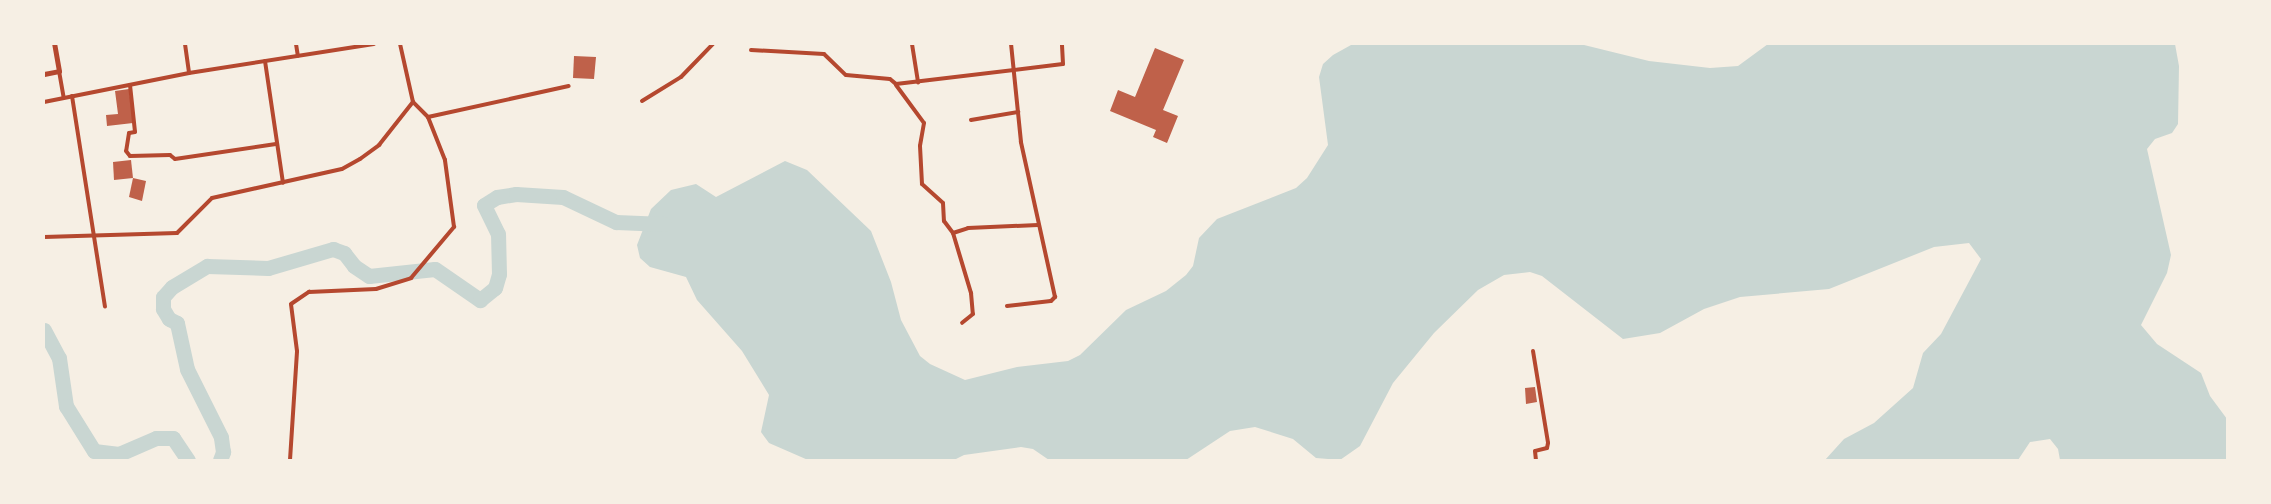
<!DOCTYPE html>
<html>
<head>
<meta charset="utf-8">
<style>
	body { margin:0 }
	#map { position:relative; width:2271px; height:504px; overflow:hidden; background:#f6efe4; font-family:"Golos Text",sans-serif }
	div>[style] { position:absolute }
	.water>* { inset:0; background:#c9d6d2 }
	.river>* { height:15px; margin:-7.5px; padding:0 7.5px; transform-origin:7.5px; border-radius:7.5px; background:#c9d6d2 }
	.building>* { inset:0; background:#bf614a }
	.minor>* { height:4px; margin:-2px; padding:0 2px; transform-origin:2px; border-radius:2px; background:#b5482f }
	.secondary>* { height:5px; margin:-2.5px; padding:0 2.5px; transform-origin:2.5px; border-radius:2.5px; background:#b5482f }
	span { translate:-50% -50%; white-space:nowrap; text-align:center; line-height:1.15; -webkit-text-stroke:4.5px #f6efe4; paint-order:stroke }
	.frame { position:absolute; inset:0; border:45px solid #f6efe4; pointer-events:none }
</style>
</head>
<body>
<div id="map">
	<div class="water">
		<i style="clip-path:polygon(1580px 44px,1649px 61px,1710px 68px,1738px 66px,1768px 44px,2175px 44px,2179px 66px,2178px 124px,2172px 133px,2155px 139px,2147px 149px,2171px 255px,2167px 273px,2141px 325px,2157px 344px,2201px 373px,2210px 396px,2227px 419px,2227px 460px,2060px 460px,2058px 449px,2050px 439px,2030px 442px,2018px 460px,1825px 460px,1844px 439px,1874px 423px,1913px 388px,1923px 353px,1941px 334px,1981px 259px,1969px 243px,1934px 247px,1829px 289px,1740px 297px,1704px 309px,1660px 333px,1623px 339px,1542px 276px,1530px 272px,1504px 275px,1478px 290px,1434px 333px,1393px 383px,1360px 446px,1340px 460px,1316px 458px,1293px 439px,1255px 427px,1230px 431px,1186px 460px,1049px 460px,1033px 449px,1021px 447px,964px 455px,954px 460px,808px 460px,769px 443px,761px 432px,769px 395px,742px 351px,697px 300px,686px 277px,650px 267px,640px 258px,637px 245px,651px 209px,671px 190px,696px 184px,716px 197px,785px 161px,807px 170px,871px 231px,891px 282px,901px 320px,920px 356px,930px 364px,965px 380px,1017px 367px,1068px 361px,1080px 355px,1126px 310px,1166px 291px,1186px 275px,1193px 266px,1199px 238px,1217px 219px,1296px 188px,1307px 178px,1328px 145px,1319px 77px,1323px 64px,1333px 55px,1351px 45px,1370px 44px)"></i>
	</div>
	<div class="river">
		<i style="left:44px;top:330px;width:32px;rotate:62deg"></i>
		<i style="left:59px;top:358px;width:49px;rotate:81.7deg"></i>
		<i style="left:66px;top:406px;width:53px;rotate:58.1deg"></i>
		<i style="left:94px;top:451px;width:25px;rotate:7deg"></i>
		<i style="left:119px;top:454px;width:40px;rotate:-23.4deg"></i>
		<i style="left:156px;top:438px;width:17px"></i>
		<i style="left:173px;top:438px;width:27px;rotate:56deg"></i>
		<i style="left:220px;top:460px;width:9px;rotate:-69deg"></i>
		<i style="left:223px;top:452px;width:15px;rotate:-98deg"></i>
		<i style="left:221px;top:437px;width:76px;rotate:-116.6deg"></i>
		<i style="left:187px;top:369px;width:47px;rotate:-102.3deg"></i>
		<i style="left:177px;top:323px;width:9px;rotate:-153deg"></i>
		<i style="left:169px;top:319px;width:12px;rotate:-121deg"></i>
		<i style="left:163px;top:309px;width:12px;rotate:-90deg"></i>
		<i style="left:163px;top:297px;width:13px;rotate:-48deg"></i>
		<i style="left:172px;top:287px;width:41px;rotate:-31deg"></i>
		<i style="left:207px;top:266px;width:61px;rotate:1.9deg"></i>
		<i style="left:268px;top:268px;width:68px;rotate:-16.3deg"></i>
		<i style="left:333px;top:249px;width:12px;rotate:20deg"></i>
		<i style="left:344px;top:253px;width:16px;rotate:52deg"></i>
		<i style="left:354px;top:266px;width:18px;rotate:34deg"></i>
		<i style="left:369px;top:276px;width:66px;rotate:-6.1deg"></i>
		<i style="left:435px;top:269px;width:55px;rotate:34.6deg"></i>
		<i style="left:480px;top:300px;width:19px;rotate:-39deg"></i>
		<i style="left:495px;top:288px;width:15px;rotate:-74deg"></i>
		<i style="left:499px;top:274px;width:40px;rotate:-91.4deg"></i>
		<i style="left:498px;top:234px;width:32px;rotate:-116deg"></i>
		<i style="left:484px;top:205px;width:15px;rotate:-32deg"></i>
		<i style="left:497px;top:197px;width:19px;rotate:-9deg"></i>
		<i style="left:516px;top:194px;width:47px;rotate:3.7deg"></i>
		<i style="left:563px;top:197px;width:59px;rotate:25.3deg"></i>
		<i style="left:616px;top:222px;width:48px;rotate:2.4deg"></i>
	</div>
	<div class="building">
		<i style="clip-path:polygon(1155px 48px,1184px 60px,1163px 110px,1178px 116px,1167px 143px,1153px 137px,1156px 130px,1110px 111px,1118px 90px,1135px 97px)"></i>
		<i style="clip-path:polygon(574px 56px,596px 57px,594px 79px,573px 78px)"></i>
		<i style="clip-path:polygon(129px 89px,133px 123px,107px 126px,106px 115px,118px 114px,115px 91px)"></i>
		<i style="clip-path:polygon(131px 160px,133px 178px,114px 180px,113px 162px)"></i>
		<i style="clip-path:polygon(133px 178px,146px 181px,142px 201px,129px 197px)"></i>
		<i style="clip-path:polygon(1535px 387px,1537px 402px,1526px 404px,1525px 388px)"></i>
	</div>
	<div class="minor">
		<i style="left:185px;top:44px;width:29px;rotate:82deg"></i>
		<i style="left:296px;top:44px;width:12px;rotate:81deg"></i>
		<i style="left:912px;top:44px;width:39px;rotate:81deg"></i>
		<i style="left:751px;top:50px;width:73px;rotate:3.1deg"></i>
		<i style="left:824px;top:54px;width:30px;rotate:44deg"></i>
		<i style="left:846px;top:75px;width:44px;rotate:5.2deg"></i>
		<i style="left:890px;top:79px;width:8px;rotate:40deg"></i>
		<i style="left:896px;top:84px;width:168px;rotate:-6.8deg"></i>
		<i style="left:1063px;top:64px;width:20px;rotate:-93deg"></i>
		<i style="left:265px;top:61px;width:123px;rotate:81.6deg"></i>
		<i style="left:59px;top:71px;width:27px;rotate:80deg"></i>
		<i style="left:130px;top:85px;width:47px;rotate:83.9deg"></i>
		<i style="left:135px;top:132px;width:6px;rotate:171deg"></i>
		<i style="left:129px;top:133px;width:18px;rotate:99deg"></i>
		<i style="left:126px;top:151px;width:6px;rotate:51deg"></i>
		<i style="left:130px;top:156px;width:40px;rotate:-1.4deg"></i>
		<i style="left:170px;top:155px;width:6px;rotate:39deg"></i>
		<i style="left:175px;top:159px;width:102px;rotate:-8.4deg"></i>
		<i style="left:896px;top:85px;width:47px;rotate:53.6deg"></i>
		<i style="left:924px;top:123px;width:23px;rotate:100deg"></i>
		<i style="left:920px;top:146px;width:38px;rotate:87deg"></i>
		<i style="left:922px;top:184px;width:28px;rotate:42deg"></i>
		<i style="left:943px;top:203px;width:18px;rotate:87deg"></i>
		<i style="left:944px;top:221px;width:15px;rotate:53deg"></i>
		<i style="left:953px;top:233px;width:63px;rotate:73.3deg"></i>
		<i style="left:971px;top:293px;width:21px;rotate:85deg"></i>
		<i style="left:973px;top:314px;width:14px;rotate:141deg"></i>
		<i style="left:72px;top:96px;width:213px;rotate:81.1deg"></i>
		<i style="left:642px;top:101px;width:46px;rotate:-31.6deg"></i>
		<i style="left:681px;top:77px;width:46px;rotate:-45.9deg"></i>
		<i style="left:44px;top:102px;width:148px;rotate:-11.3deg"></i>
		<i style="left:189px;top:73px;width:187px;rotate:-8.9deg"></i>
		<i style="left:428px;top:117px;width:144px;rotate:-12.4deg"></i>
		<i style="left:971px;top:120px;width:48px;rotate:-9.7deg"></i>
		<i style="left:953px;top:233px;width:16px;rotate:-18deg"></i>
		<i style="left:968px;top:228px;width:70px;rotate:-2.5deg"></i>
		<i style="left:44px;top:237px;width:133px;rotate:-1.7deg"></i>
		<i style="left:177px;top:233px;width:49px;rotate:-45deg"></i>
		<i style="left:212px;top:198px;width:133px;rotate:-12.6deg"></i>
		<i style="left:342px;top:169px;width:21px;rotate:-29deg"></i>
		<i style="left:360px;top:159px;width:24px;rotate:-36deg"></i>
		<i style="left:379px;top:145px;width:55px;rotate:-51.7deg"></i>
		<i style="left:1007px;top:306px;width:44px;rotate:-6.5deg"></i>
		<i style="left:1051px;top:301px;width:6px;rotate:-45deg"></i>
		<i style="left:1055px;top:297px;width:159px;rotate:-102.4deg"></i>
		<i style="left:1021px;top:142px;width:99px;rotate:-95.8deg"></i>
		<i style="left:1533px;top:351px;width:93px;rotate:80.7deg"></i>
		<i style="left:1548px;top:443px;width:5px;rotate:101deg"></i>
		<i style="left:1547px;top:448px;width:12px;rotate:166deg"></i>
		<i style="left:1535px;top:451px;width:9px;rotate:84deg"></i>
		<i style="left:290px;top:460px;width:109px;rotate:-86.3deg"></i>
		<i style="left:297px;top:351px;width:47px;rotate:-97.3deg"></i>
		<i style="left:291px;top:304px;width:22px;rotate:-34deg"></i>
		<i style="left:309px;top:292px;width:67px;rotate:-2.6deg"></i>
		<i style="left:376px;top:289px;width:37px;rotate:-17deg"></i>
		<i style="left:411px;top:278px;width:67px;rotate:-49.9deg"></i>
		<i style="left:454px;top:227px;width:68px;rotate:-97.7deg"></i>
		<i style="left:445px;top:160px;width:46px;rotate:-111.6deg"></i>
		<i style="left:428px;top:117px;width:21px;rotate:-135deg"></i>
		<i style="left:413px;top:102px;width:59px;rotate:-102.6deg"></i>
	</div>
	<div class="secondary">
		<i style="left:44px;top:74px;width:15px;rotate:-11deg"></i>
		<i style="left:59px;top:71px;width:27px;rotate:-100deg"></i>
	</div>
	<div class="frame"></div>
</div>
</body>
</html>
